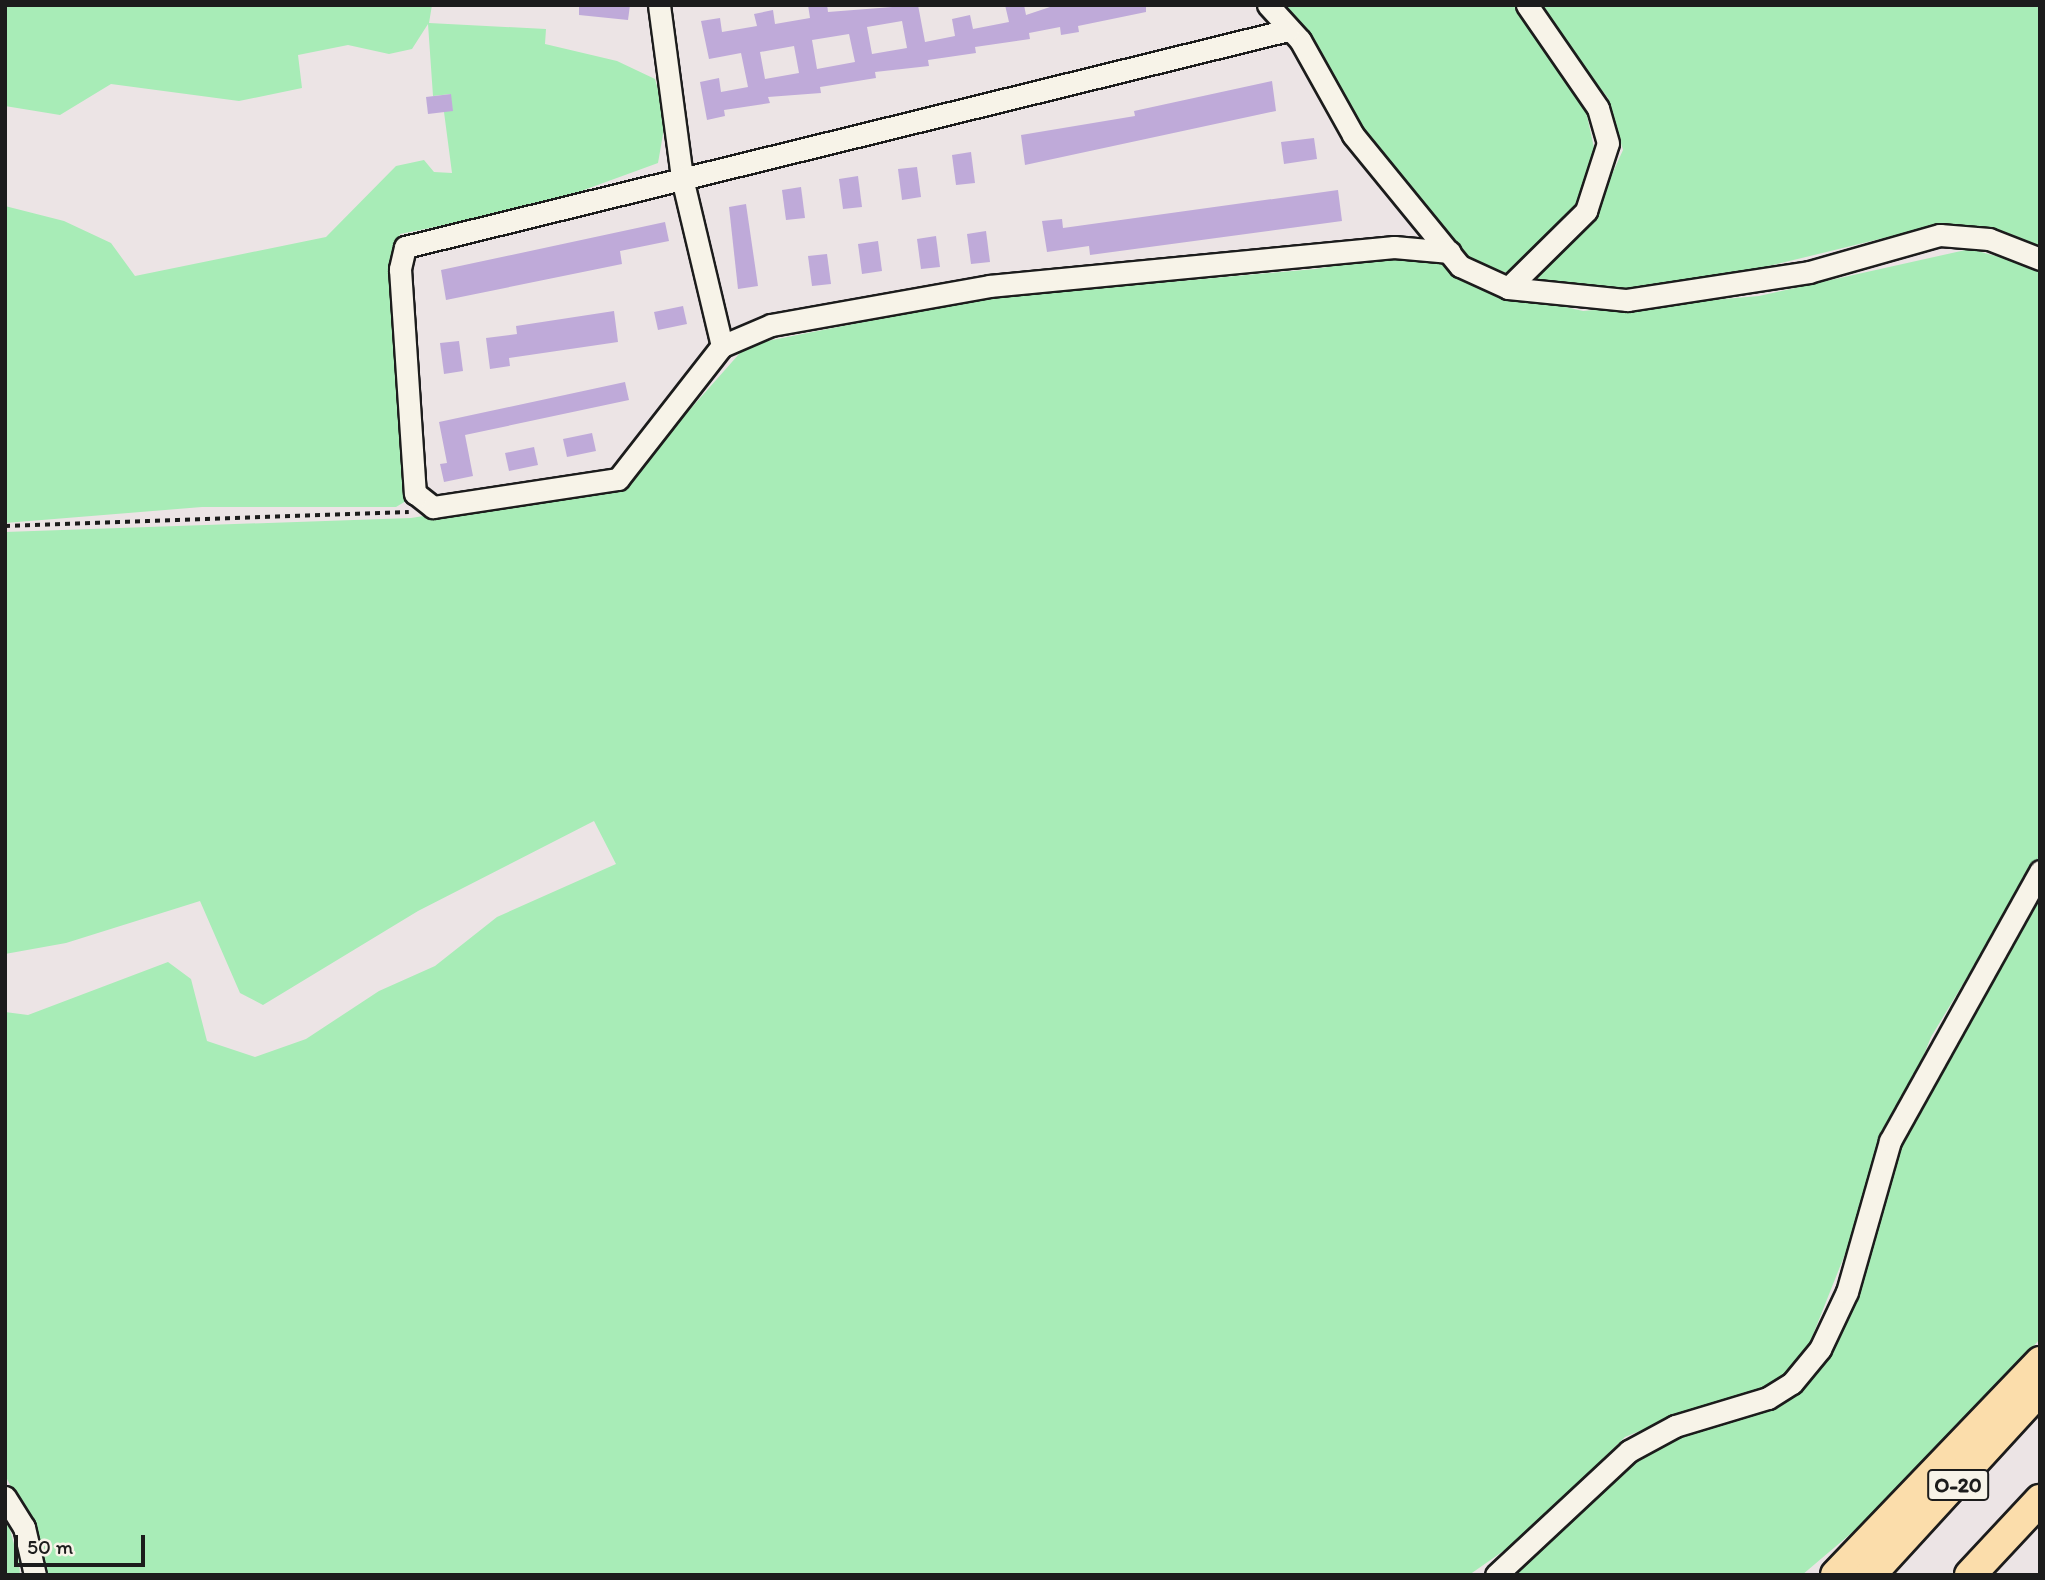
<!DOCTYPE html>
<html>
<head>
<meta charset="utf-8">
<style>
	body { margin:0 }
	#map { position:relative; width:2045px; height:1580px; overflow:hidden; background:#ece4e5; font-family:Itim,sans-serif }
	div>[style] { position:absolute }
	.green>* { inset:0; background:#a8ecb7 }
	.building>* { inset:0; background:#bfaad9 }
	.path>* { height:3.5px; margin-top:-1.75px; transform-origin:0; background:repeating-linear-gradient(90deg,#1c1c1c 0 5px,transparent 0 10px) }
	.roads { filter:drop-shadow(2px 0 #1c1c1c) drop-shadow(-2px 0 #1c1c1c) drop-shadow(0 2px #1c1c1c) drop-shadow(0 -2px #1c1c1c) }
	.minor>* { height:21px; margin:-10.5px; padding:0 10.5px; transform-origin:10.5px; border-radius:10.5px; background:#f7f3e8 }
	.highway>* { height:30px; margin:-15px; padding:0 15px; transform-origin:15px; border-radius:15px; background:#fbddab }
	span { translate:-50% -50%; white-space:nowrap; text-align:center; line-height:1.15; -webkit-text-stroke:5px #f7f3e8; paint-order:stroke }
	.shield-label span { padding:2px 5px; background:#f7f3e8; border:2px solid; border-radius:5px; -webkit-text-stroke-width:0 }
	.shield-label { font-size:21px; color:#1c1c1c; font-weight:700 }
	.frame { position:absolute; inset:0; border:7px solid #1c1c1c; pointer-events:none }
	.scale { position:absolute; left:14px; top:1535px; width:131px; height:32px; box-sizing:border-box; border:4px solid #1c1c1c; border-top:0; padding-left:9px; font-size:21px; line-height:24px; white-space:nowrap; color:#1c1c1c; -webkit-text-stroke:5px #f7f3e8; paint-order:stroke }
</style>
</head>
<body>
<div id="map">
	<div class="green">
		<i style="clip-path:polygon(5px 5px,432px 5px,429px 23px,546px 29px,545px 44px,617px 61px,655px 79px,666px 117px,658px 163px,540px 206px,400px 234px,390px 284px,406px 501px,396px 507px,202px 507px,5px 523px,5px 206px,64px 221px,111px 243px,135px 276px,326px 237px,396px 166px,424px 160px,434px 172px,452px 173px,444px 112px,451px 94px,433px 96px,428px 24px,412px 49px,389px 54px,348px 45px,298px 55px,302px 88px,239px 101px,111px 84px,60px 115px,5px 106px)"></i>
		<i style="clip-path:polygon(1282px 5px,1515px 5px,1583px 98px,1597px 161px,1585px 199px,1508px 273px,1462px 258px,1357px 125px,1307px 30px)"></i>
		<i style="clip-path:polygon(1534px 5px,2040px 5px,2040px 246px,2008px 233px,1941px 224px,1720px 278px,1626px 293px,1527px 280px,1592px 218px,1623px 150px,1608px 98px)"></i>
		<i style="clip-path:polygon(1970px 249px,2040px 268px,2040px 856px,1931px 1037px,1801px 1365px,1765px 1392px,1695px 1408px,1625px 1437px,1522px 1538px,1469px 1575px,44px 1575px,38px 1539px,5px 1475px,5px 1012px,28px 1015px,168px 962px,191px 979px,207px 1041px,255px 1057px,306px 1039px,379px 991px,435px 966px,497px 917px,616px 864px,594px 821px,418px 911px,263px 1005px,240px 993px,200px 901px,66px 943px,5px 954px,5px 532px,411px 518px,624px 484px,747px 345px,980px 299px,1315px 269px,1423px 252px,1505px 293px,1583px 311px,1759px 296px)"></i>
		<i style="clip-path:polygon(2040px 892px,2040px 1339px,1907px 1486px,1802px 1575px,1515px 1575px,1628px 1465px,1676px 1431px,1764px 1408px,1807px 1383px,1850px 1305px,1903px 1136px)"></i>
		<i style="clip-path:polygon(5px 1512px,19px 1562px,20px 1575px,5px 1575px)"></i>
	</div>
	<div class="building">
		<i style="clip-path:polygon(579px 5px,630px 5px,628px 20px,579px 15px)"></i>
		<i style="clip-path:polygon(evenodd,808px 5px,827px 5px,828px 12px,918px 5px,925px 42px,955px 36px,952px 19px,970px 15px,973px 29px,1009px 22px,1005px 5px,1024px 5px,1026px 15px,1056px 5px,1146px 5px,1146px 12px,1078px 26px,1079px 32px,1061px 35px,1060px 27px,1029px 33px,1030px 39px,975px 47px,976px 53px,928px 60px,929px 66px,875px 72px,876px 78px,820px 87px,821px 93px,768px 97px,770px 103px,724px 110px,725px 116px,707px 120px,700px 82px,719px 78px,721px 92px,748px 87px,741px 53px,709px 59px,701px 21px,720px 18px,722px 32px,757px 26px,754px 14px,773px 10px,775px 24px,810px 18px,808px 5px,902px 21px,907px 48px,872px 54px,867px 27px,902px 21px,808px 5px,849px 34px,855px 62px,817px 69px,812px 40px,849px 34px,808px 5px,794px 46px,799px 73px,765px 79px,760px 52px,794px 46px)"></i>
		<i style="clip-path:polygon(1272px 81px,1276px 111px,1025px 165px,1021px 135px,1135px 116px,1134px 111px)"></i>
		<i style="clip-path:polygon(451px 94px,453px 111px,428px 114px,426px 97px)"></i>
		<i style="clip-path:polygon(1314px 138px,1317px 159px,1284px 164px,1281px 142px)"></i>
		<i style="clip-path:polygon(971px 152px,975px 183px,956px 185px,952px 155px)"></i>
		<i style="clip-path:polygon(917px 167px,921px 197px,902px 200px,898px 169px)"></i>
		<i style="clip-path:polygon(858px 176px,862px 207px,843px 209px,839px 179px)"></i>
		<i style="clip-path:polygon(801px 187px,805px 218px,786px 220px,782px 190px)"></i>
		<i style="clip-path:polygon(1338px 190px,1342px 221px,1090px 255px,1089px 246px,1047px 252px,1042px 221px,1062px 219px,1063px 228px)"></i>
		<i style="clip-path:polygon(746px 204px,758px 286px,738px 289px,729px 207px)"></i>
		<i style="clip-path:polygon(665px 222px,669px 241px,620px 251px,622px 264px,446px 300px,441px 270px)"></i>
		<i style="clip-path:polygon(986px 231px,990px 262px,971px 264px,967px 234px)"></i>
		<i style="clip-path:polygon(936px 236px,940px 267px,921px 269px,917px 239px)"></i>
		<i style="clip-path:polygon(878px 241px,882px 271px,862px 274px,858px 244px)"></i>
		<i style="clip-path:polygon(827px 254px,831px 284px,812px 286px,808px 256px)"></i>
		<i style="clip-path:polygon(683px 306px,687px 324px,658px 330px,654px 312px)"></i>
		<i style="clip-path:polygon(614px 311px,618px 342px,509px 358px,510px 366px,490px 369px,486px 338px,517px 334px,516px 326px)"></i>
		<i style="clip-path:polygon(459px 341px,463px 371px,444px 374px,440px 343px)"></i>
		<i style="clip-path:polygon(625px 382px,629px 400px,465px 435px,473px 476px,444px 482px,440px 464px,447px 463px,439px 422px)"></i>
		<i style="clip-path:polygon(592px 433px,596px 451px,567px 457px,563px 439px)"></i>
		<i style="clip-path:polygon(534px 447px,538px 465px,509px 471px,505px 453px)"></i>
	</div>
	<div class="path">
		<i style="left:5px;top:526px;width:404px;rotate:-2deg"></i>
	</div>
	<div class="roads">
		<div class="minor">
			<i style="left:659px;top:5px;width:175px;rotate:82.4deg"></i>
			<i style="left:682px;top:178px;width:173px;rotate:76.6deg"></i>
			<i style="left:1268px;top:5px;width:47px;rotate:47.6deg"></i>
			<i style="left:1300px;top:40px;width:109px;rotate:60.8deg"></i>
			<i style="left:1353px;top:135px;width:169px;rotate:50.8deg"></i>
			<i style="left:1460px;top:266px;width:53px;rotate:24.6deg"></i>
			<i style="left:1508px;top:288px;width:120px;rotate:5.8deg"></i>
			<i style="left:1627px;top:300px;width:184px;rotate:-8.7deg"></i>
			<i style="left:1809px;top:272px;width:136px;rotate:-15.8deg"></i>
			<i style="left:1940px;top:235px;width:49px;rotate:4.7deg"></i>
			<i style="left:1989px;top:239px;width:55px;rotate:21.4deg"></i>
			<i style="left:1288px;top:30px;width:909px;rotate:166.19deg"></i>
			<i style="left:405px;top:247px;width:23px;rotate:103deg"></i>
			<i style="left:400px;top:269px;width:225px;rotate:86.2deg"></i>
			<i style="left:415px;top:493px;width:23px;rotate:38deg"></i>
			<i style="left:433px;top:507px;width:187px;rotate:-8.6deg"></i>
			<i style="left:618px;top:479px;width:169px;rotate:-52deg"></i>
			<i style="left:722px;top:346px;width:53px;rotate:-23.2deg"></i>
			<i style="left:771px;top:325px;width:221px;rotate:-10.1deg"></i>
			<i style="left:989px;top:286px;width:407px;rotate:-5.5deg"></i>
			<i style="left:1394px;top:247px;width:56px;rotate:5.1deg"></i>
			<i style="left:1508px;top:288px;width:110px;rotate:-44.6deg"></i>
			<i style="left:1586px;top:211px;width:71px;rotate:-72.1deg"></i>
			<i style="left:1608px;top:143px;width:36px;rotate:-106deg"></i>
			<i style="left:1598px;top:108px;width:125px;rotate:-124.6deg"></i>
			<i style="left:5px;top:1497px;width:36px;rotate:58deg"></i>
			<i style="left:24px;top:1527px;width:49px;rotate:77.1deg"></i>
			<i style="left:1496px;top:1575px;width:182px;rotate:-43deg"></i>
			<i style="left:1629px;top:1451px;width:52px;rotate:-28.5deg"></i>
			<i style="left:1675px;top:1426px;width:97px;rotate:-16.8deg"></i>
			<i style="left:1768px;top:1398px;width:28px;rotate:-32deg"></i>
			<i style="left:1792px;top:1383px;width:44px;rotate:-50.5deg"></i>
			<i style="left:1820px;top:1349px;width:63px;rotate:-64.7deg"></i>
			<i style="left:1847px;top:1292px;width:157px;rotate:-74.1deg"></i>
			<i style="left:1890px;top:1141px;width:309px;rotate:-60.9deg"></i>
		</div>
		<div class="highway">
			<i style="left:1836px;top:1575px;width:295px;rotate:-46.2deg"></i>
			<i style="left:1870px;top:1575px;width:244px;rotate:-47.5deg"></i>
			<i style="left:1970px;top:1575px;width:103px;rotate:-47deg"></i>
		</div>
	</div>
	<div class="shield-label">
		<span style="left:1958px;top:1485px">O-20</span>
	</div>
	<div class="frame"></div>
	<div class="scale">50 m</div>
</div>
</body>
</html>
